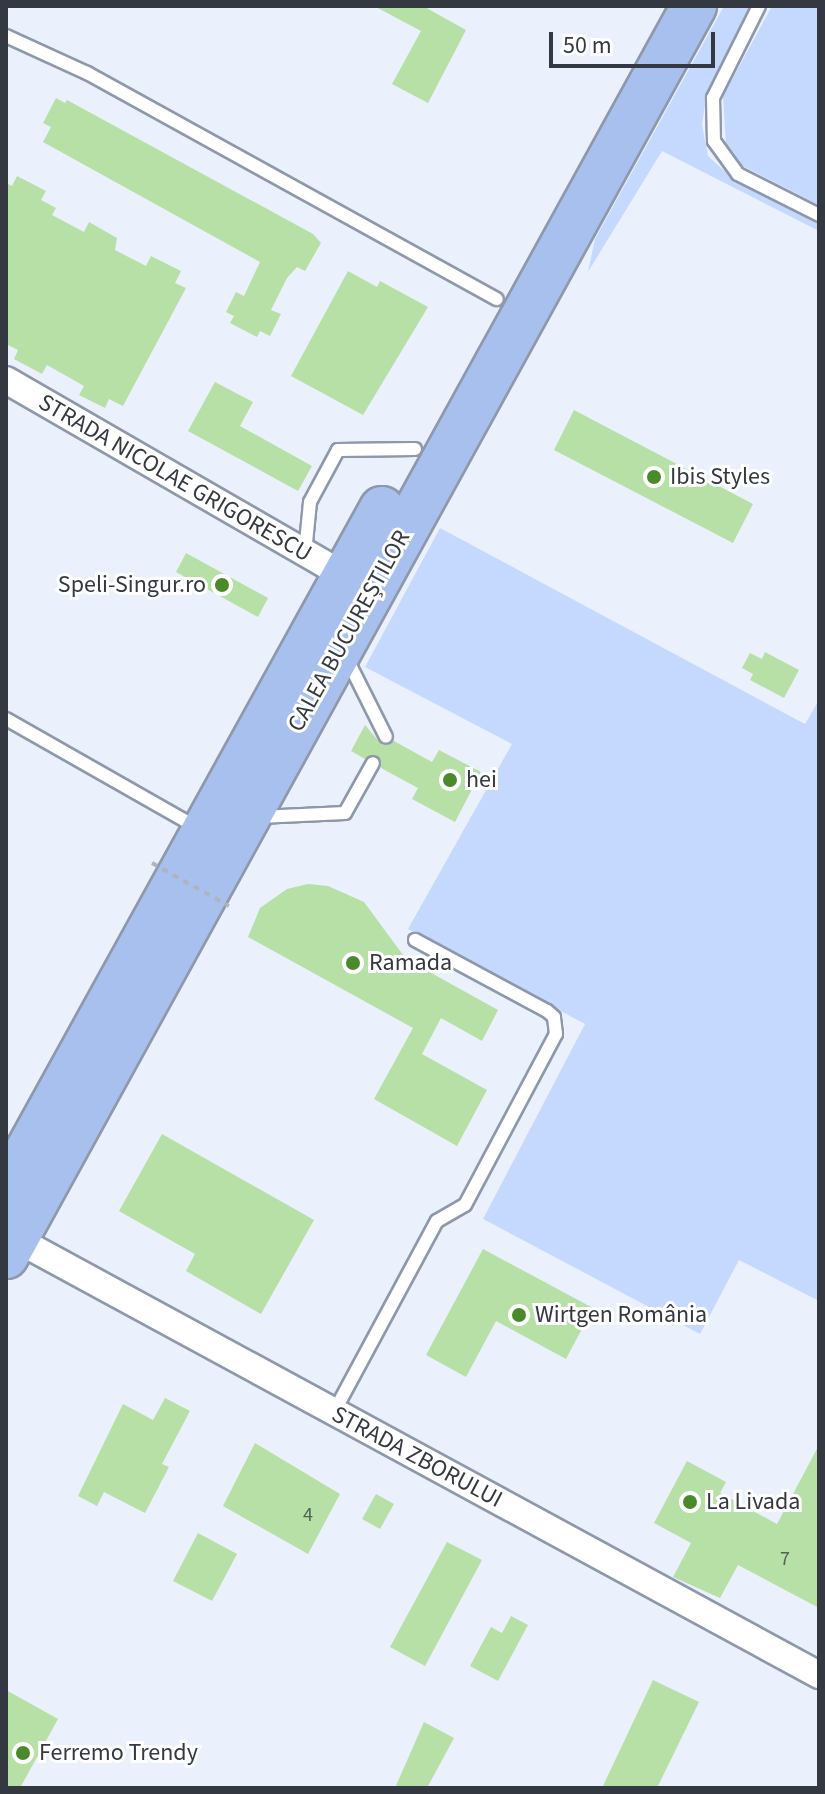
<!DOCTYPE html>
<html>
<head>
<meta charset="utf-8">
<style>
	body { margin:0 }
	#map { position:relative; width:825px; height:1794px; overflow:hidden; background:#eaf1fd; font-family:"Source Sans 3",sans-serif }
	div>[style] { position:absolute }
	.green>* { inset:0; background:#c5d9fe }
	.building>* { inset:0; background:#b6e0a5 }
	.roads { filter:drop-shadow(2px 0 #8e98ab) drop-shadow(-2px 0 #8e98ab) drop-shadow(0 2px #8e98ab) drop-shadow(0 -2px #8e98ab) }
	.lane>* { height:12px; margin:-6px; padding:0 6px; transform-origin:6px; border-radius:6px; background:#fff }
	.street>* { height:26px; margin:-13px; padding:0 13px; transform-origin:13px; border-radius:13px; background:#fff }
	.highway>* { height:44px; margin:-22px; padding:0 22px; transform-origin:22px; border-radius:22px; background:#a8c0ee }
	.path-bridge>* { height:4px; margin-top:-2px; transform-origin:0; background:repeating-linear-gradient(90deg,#aeb4be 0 6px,transparent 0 12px) }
	.dots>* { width:22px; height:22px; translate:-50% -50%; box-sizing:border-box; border:4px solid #fff; border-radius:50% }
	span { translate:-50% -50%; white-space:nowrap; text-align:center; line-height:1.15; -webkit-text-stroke:6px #fff; paint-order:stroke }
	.number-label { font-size:20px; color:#546259 }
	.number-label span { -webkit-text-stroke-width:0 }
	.poi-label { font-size:24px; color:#343840 }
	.left { translate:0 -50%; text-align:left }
	.right { translate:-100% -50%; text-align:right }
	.street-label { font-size:24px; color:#343840 }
	.frame { position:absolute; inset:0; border:8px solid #343840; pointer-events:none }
	.scale { position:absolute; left:549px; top:32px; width:166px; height:36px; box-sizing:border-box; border:4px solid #343840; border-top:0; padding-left:10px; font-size:24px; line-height:28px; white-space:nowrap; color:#343840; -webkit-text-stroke:6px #fff; paint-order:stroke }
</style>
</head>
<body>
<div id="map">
	<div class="green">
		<i style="clip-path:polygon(724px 6px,754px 6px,707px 91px,702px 125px,708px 156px,729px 175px,819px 220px,819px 231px,662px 151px,588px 272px,595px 239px)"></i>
		<i style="clip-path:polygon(772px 6px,819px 6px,819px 205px,739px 164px,726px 145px,723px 96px)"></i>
		<i style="clip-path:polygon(440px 528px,805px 724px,819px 700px,819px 1301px,739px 1260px,700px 1334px,483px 1219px,585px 1024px,408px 929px,512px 744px,365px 667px)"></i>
	</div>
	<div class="building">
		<i style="clip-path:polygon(374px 6px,423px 6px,466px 30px,428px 103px,392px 84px,421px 31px)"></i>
		<i style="clip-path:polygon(56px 98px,65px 103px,67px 100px,313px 234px,321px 243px,305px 271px,297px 267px,287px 278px,271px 310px,281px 314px,270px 336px,260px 331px,257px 337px,230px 323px,234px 316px,226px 312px,236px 292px,244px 296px,260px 262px,43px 142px,51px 127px,43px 123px)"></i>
		<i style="clip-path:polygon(17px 176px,46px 191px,41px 200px,56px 208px,52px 215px,84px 232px,89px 222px,117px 238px,115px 250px,146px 266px,151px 256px,181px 271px,175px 283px,186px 288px,123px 406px,109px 399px,105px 408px,79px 395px,84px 386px,47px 365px,42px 374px,14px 359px,18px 350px,6px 344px,6px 183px,12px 186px)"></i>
		<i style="clip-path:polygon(348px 271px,377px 287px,380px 281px,428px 307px,363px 415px,291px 376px)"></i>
		<i style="clip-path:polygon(215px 382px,253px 402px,240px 426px,312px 466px,298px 491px,188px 431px)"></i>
		<i style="clip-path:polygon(574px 410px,753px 504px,733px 543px,554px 450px)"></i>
		<i style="clip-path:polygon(186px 553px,268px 598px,258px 617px,176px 572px)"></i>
		<i style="clip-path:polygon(765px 652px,799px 670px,784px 698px,750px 680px,753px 674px,742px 668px,750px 653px,762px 659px)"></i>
		<i style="clip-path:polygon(365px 725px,382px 745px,394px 741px,432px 762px,439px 750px,481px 772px,455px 822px,412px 799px,418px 788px,381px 768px,378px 756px,365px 759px,351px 751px)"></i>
		<i style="clip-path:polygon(308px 884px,328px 886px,364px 902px,406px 959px,498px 1010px,482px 1041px,441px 1018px,422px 1054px,487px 1090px,457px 1146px,374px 1099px,413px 1028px,248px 937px,260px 908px,287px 889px)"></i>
		<i style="clip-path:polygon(162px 1134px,314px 1220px,261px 1314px,186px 1271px,195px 1254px,119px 1211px)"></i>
		<i style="clip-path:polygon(483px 1249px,593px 1308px,566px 1359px,496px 1321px,466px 1377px,426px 1355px)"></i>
		<i style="clip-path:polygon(165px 1398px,190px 1411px,162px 1464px,169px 1467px,145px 1513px,104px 1492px,97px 1506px,78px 1496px,123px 1404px,153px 1420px)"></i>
		<i style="clip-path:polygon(255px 1443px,340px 1494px,308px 1554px,223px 1506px)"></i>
		<i style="clip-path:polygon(819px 1445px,819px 1608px,738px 1565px,720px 1598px,673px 1577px,691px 1543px,654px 1523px,687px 1461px,726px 1482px,720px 1493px,777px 1524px)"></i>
		<i style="clip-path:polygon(376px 1494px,394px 1504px,380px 1529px,362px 1519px)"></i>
		<i style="clip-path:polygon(198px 1533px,237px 1554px,212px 1601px,173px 1581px)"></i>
		<i style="clip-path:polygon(447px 1542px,482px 1560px,425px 1666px,390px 1647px)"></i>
		<i style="clip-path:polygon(511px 1616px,528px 1625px,498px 1681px,470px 1666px,491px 1627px,502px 1633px)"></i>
		<i style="clip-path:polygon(653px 1680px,699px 1702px,657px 1788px,602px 1788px)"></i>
		<i style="clip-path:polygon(6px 1690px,58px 1719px,20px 1788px,6px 1788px)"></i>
		<i style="clip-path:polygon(424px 1722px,454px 1738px,427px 1788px,395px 1788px)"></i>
	</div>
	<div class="roads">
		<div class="lane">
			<i style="left:759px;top:6px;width:103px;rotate:116.6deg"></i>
			<i style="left:713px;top:98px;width:43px;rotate:88.7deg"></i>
			<i style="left:714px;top:141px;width:41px;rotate:54deg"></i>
			<i style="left:738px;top:174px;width:91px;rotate:26.8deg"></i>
			<i style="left:6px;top:36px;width:89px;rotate:24.6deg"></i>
			<i style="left:87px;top:73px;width:468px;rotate:28.9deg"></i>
			<i style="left:305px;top:553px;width:51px;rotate:-84.4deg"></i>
			<i style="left:310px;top:502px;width:59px;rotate:-61.7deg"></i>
			<i style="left:338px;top:450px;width:77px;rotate:-0.7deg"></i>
			<i style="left:346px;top:657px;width:89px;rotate:63.4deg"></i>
			<i style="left:6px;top:719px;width:221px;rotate:29.6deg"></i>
			<i style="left:259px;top:817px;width:86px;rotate:-2.7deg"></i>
			<i style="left:345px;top:813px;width:57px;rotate:-60.8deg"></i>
			<i style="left:334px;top:1412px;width:217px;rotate:-61.7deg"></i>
			<i style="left:437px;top:1221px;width:32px;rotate:-30deg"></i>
			<i style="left:465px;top:1205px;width:194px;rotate:-62deg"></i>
			<i style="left:556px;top:1034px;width:17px;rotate:-97deg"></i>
			<i style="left:554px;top:1017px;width:9px;rotate:-139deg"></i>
			<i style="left:547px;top:1011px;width:150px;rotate:-151.7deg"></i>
		</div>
		<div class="street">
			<i style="left:6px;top:380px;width:390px;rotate:30deg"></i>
			<i style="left:16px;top:1239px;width:914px;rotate:28.5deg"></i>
		</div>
		<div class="highway">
			<i style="left:6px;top:1190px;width:778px;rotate:-61.1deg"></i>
			<i style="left:6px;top:1256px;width:1427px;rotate:-61.17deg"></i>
		</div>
	</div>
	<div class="path-bridge">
		<i style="left:152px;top:863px;width:88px;rotate:29.2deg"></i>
	</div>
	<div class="dots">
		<i style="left:654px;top:477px;background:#4b8a2a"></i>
		<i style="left:222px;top:585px;background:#4b8a2a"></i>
		<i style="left:450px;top:780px;background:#4b8a2a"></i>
		<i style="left:353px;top:963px;background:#4b8a2a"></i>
		<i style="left:519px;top:1315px;background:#4b8a2a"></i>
		<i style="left:690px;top:1502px;background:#4b8a2a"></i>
		<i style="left:23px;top:1753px;background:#4b8a2a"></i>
	</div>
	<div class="number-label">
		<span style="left:308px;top:1515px">4</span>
		<span style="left:785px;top:1559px">7</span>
	</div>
	<div class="poi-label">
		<span class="left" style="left:670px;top:477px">Ibis Styles</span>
		<span class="right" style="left:206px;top:585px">Speli-Singur.ro</span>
		<span class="left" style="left:466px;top:780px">hei</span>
		<span class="left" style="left:369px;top:963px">Ramada</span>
		<span class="left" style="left:535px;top:1315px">Wirtgen România</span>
		<span class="left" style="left:706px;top:1502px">La Livada</span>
		<span class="left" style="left:39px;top:1753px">Ferremo Trendy</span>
	</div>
	<div class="street-label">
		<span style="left:175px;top:478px;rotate:30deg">STRADA NICOLAE GRIGORESCU</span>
		<span style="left:349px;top:631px;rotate:-61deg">CALEA BUCUREȘTILOR</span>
		<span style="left:417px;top:1457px;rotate:28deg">STRADA ZBORULUI</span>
	</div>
	<div class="frame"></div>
	<div class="scale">50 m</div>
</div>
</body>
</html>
